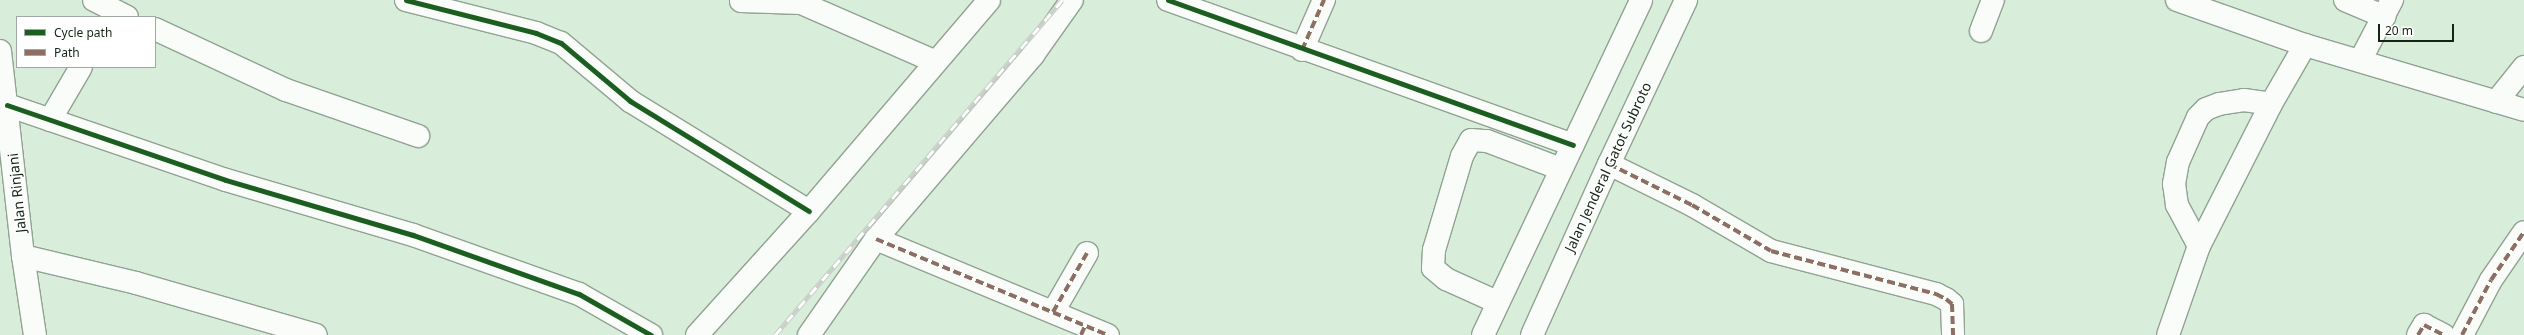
<!DOCTYPE html>
<html>
<head>
<meta charset="utf-8">
<style>
	body { margin:0 }
	#map { position:relative; width:2524px; height:335px; overflow:hidden; background:#d8eeda; font-family:"Noto Sans",sans-serif }
	div>[style] { position:absolute }
	.roads { filter:drop-shadow(1px 0 #91a293) drop-shadow(-1px 0 #91a293) drop-shadow(0 1px #91a293) drop-shadow(0 -1px #91a293) }
	.minor>* { height:22px; margin:-11px; padding:0 11px; transform-origin:11px; border-radius:11px; background:#f9fcf9 }
	.major>* { height:22px; margin:-11px; padding:0 11px; transform-origin:11px; border-radius:11px; background:#f9fcf9 }
	.rail>* { height:4.5px; margin-top:-2.25px; transform-origin:0; background:repeating-linear-gradient(90deg,#fff 0 9px,#cacfca 0 18px); box-sizing:border-box; border-block:1px solid #cacfca }
	.quiet>* { height:4px; margin-top:-2px; transform-origin:0; background:repeating-linear-gradient(90deg,#8d6e63 0 8px,transparent 0 12px) }
	.cycleway>* { height:5px; margin:-2.5px; padding:0 2.5px; transform-origin:2.5px; border-radius:2.5px; background:#1b5e20 }
	span { translate:-50% -50%; white-space:nowrap; text-align:center; line-height:1.15; -webkit-text-stroke:3px #fff; paint-order:stroke }
	.street-label { font-size:14px; color:#152417 }
	.legend { position:absolute; left:16px; top:16px; width:140px; height:52px; box-sizing:border-box; background:#fff; border:1px solid #a1a7a2; margin:0; padding:5px 7px; list-style:none; font-size:12px; color:#152417 }
	.legend li { display:flex; align-items:center; gap:8px; height:20px }
	.legend b { width:20px; border:1px solid #a1a7a2 }
	.scale { position:absolute; left:2378px; top:24px; width:76px; height:18px; box-sizing:border-box; border:2px solid #152417; border-top:0; padding-left:5px; font-size:12px; line-height:14px; white-space:nowrap; color:#152417; -webkit-text-stroke:3px #fff; paint-order:stroke }
</style>
</head>
<body>
<div id="map">
	<div class="roads">
		<div class="minor">
			<i style="left:94px;top:0;width:37px;rotate:27deg"></i>
			<i style="left:406px;top:0;width:134px;rotate:14.2deg"></i>
			<i style="left:536px;top:33px;width:27px;rotate:22deg"></i>
			<i style="left:561px;top:43px;width:90px;rotate:40deg"></i>
			<i style="left:630px;top:101px;width:210px;rotate:31.6deg"></i>
			<i style="left:1168px;top:0;width:430px;rotate:19.7deg"></i>
			<i style="left:2177px;top:0;width:136px;rotate:19.4deg"></i>
			<i style="left:2305px;top:45px;width:228px;rotate:16.5deg"></i>
			<i style="left:2345px;top:0;width:43px;rotate:23deg"></i>
			<i style="left:741px;top:1px;width:60px;rotate:1.9deg"></i>
			<i style="left:801px;top:3px;width:147px;rotate:23.6deg"></i>
			<i style="left:155px;top:29px;width:145px;rotate:25deg"></i>
			<i style="left:286px;top:90px;width:140px;rotate:19.2deg"></i>
			<i style="left:1981px;top:31px;width:33px;rotate:-69deg"></i>
			<i style="left:1302px;top:50px;width:55px;rotate:-66.3deg"></i>
			<i style="left:0;top:51px;width:206px;rotate:83.6deg"></i>
			<i style="left:23px;top:256px;width:80px;rotate:81.4deg"></i>
			<i style="left:2361px;top:59px;width:67px;rotate:-62.3deg"></i>
			<i style="left:2496px;top:102px;width:45px;rotate:-51.3deg"></i>
			<i style="left:7px;top:105px;width:231px;rotate:18.9deg"></i>
			<i style="left:226px;top:180px;width:195px;rotate:16.4deg"></i>
			<i style="left:413px;top:235px;width:176px;rotate:19.6deg"></i>
			<i style="left:579px;top:294px;width:83px;rotate:29.7deg"></i>
			<i style="left:50px;top:120px;width:61px;rotate:-59.7deg"></i>
			<i style="left:1609px;top:164px;width:93px;rotate:26.3deg"></i>
			<i style="left:1692px;top:205px;width:91px;rotate:30.2deg"></i>
			<i style="left:1771px;top:251px;width:171px;rotate:14.6deg"></i>
			<i style="left:1936px;top:294px;width:11px;rotate:27deg"></i>
			<i style="left:1946px;top:299px;width:8px;rotate:40deg"></i>
			<i style="left:1952px;top:304px;width:31px;rotate:88deg"></i>
			<i style="left:876px;top:239px;width:251px;rotate:22.5deg"></i>
			<i style="left:2199px;top:246px;width:47px;rotate:-118.2deg"></i>
			<i style="left:2177px;top:205px;width:21px;rotate:-98deg"></i>
			<i style="left:2174px;top:184px;width:22px;rotate:-80deg"></i>
			<i style="left:2178px;top:162px;width:49px;rotate:-66deg"></i>
			<i style="left:2198px;top:117px;width:11px;rotate:-45deg"></i>
			<i style="left:2206px;top:109px;width:14px;rotate:-21deg"></i>
			<i style="left:2219px;top:104px;width:25px;rotate:-9deg"></i>
			<i style="left:2244px;top:100px;width:27px;rotate:8deg"></i>
			<i style="left:23px;top:256px;width:116px;rotate:13.4deg"></i>
			<i style="left:136px;top:283px;width:187px;rotate:16.1deg"></i>
			<i style="left:1497px;top:302px;width:56px;rotate:-155.7deg"></i>
			<i style="left:1446px;top:279px;width:17px;rotate:-140deg"></i>
			<i style="left:1433px;top:268px;width:18px;rotate:-87deg"></i>
			<i style="left:1434px;top:250px;width:98px;rotate:-73.4deg"></i>
			<i style="left:1462px;top:156px;width:18px;rotate:-61deg"></i>
			<i style="left:1471px;top:140px;width:16px;rotate:4deg"></i>
			<i style="left:1487px;top:141px;width:79px;rotate:20.7deg"></i>
			<i style="left:1053px;top:312px;width:68px;rotate:-60deg"></i>
			<i style="left:697px;top:335px;width:167px;rotate:-47.9deg"></i>
			<i style="left:809px;top:211px;width:277px;rotate:-49.5deg"></i>
			<i style="left:809px;top:335px;width:117px;rotate:-55.1deg"></i>
			<i style="left:876px;top:239px;width:242px;rotate:-49.5deg"></i>
			<i style="left:1033px;top:55px;width:67px;rotate:-54.7deg"></i>
			<i style="left:2168px;top:335px;width:94px;rotate:-70.8deg"></i>
			<i style="left:2199px;top:246px;width:159px;rotate:-63.1deg"></i>
			<i style="left:2271px;top:104px;width:68px;rotate:-60deg"></i>
			<i style="left:2418px;top:335px;width:12px;rotate:-59deg"></i>
			<i style="left:2424px;top:325px;width:22px;rotate:27deg"></i>
			<i style="left:2462px;top:335px;width:62px;rotate:-62.2deg"></i>
			<i style="left:2491px;top:280px;width:58px;rotate:-55.5deg"></i>
		</div>
		<div class="major">
			<i style="left:1483px;top:335px;width:370px;rotate:-64.7deg"></i>
			<i style="left:1532px;top:335px;width:188px;rotate:-65.8deg"></i>
			<i style="left:1609px;top:164px;width:181px;rotate:-64.8deg"></i>
		</div>
	</div>
	<div class="rail">
		<i style="left:775px;top:335px;width:441px;rotate:-49.4deg"></i>
	</div>
	<div class="quiet">
		<i style="left:1302px;top:50px;width:55px;rotate:-66.3deg"></i>
		<i style="left:1609px;top:164px;width:93px;rotate:26.3deg"></i>
		<i style="left:1692px;top:205px;width:91px;rotate:30.2deg"></i>
		<i style="left:1771px;top:251px;width:171px;rotate:14.6deg"></i>
		<i style="left:1936px;top:294px;width:11px;rotate:27deg"></i>
		<i style="left:1946px;top:299px;width:8px;rotate:40deg"></i>
		<i style="left:1952px;top:304px;width:31px;rotate:88deg"></i>
		<i style="left:876px;top:239px;width:251px;rotate:22.5deg"></i>
		<i style="left:1053px;top:312px;width:68px;rotate:-60deg"></i>
		<i style="left:1081px;top:335px;width:10px;rotate:-66deg"></i>
		<i style="left:2418px;top:335px;width:12px;rotate:-59deg"></i>
		<i style="left:2424px;top:325px;width:22px;rotate:27deg"></i>
		<i style="left:2462px;top:335px;width:62px;rotate:-62.2deg"></i>
		<i style="left:2491px;top:280px;width:58px;rotate:-55.5deg"></i>
	</div>
	<div class="cycleway">
		<i style="left:406px;top:0;width:134px;rotate:14.2deg"></i>
		<i style="left:536px;top:33px;width:27px;rotate:22deg"></i>
		<i style="left:561px;top:43px;width:90px;rotate:40deg"></i>
		<i style="left:630px;top:101px;width:210px;rotate:31.6deg"></i>
		<i style="left:1168px;top:0;width:430px;rotate:19.7deg"></i>
		<i style="left:7px;top:105px;width:231px;rotate:18.9deg"></i>
		<i style="left:226px;top:180px;width:195px;rotate:16.4deg"></i>
		<i style="left:413px;top:235px;width:176px;rotate:19.6deg"></i>
		<i style="left:579px;top:294px;width:83px;rotate:29.7deg"></i>
	</div>
	<div class="street-label">
		<span style="left:1608px;top:167px;rotate:-65deg">Jalan Jenderal Gatot Subroto</span>
		<span style="left:17px;top:193px;rotate:-96deg">Jalan Rinjani</span>
	</div>
	<ul class="legend">
	<li><b style="height:5px;background:#1b5e20"></b>Cycle path</li>
	<li><b style="height:5px;background:#8d6e63"></b>Path</li>
	</ul>
	<div class="scale">20 m</div>
</div>
</body>
</html>
